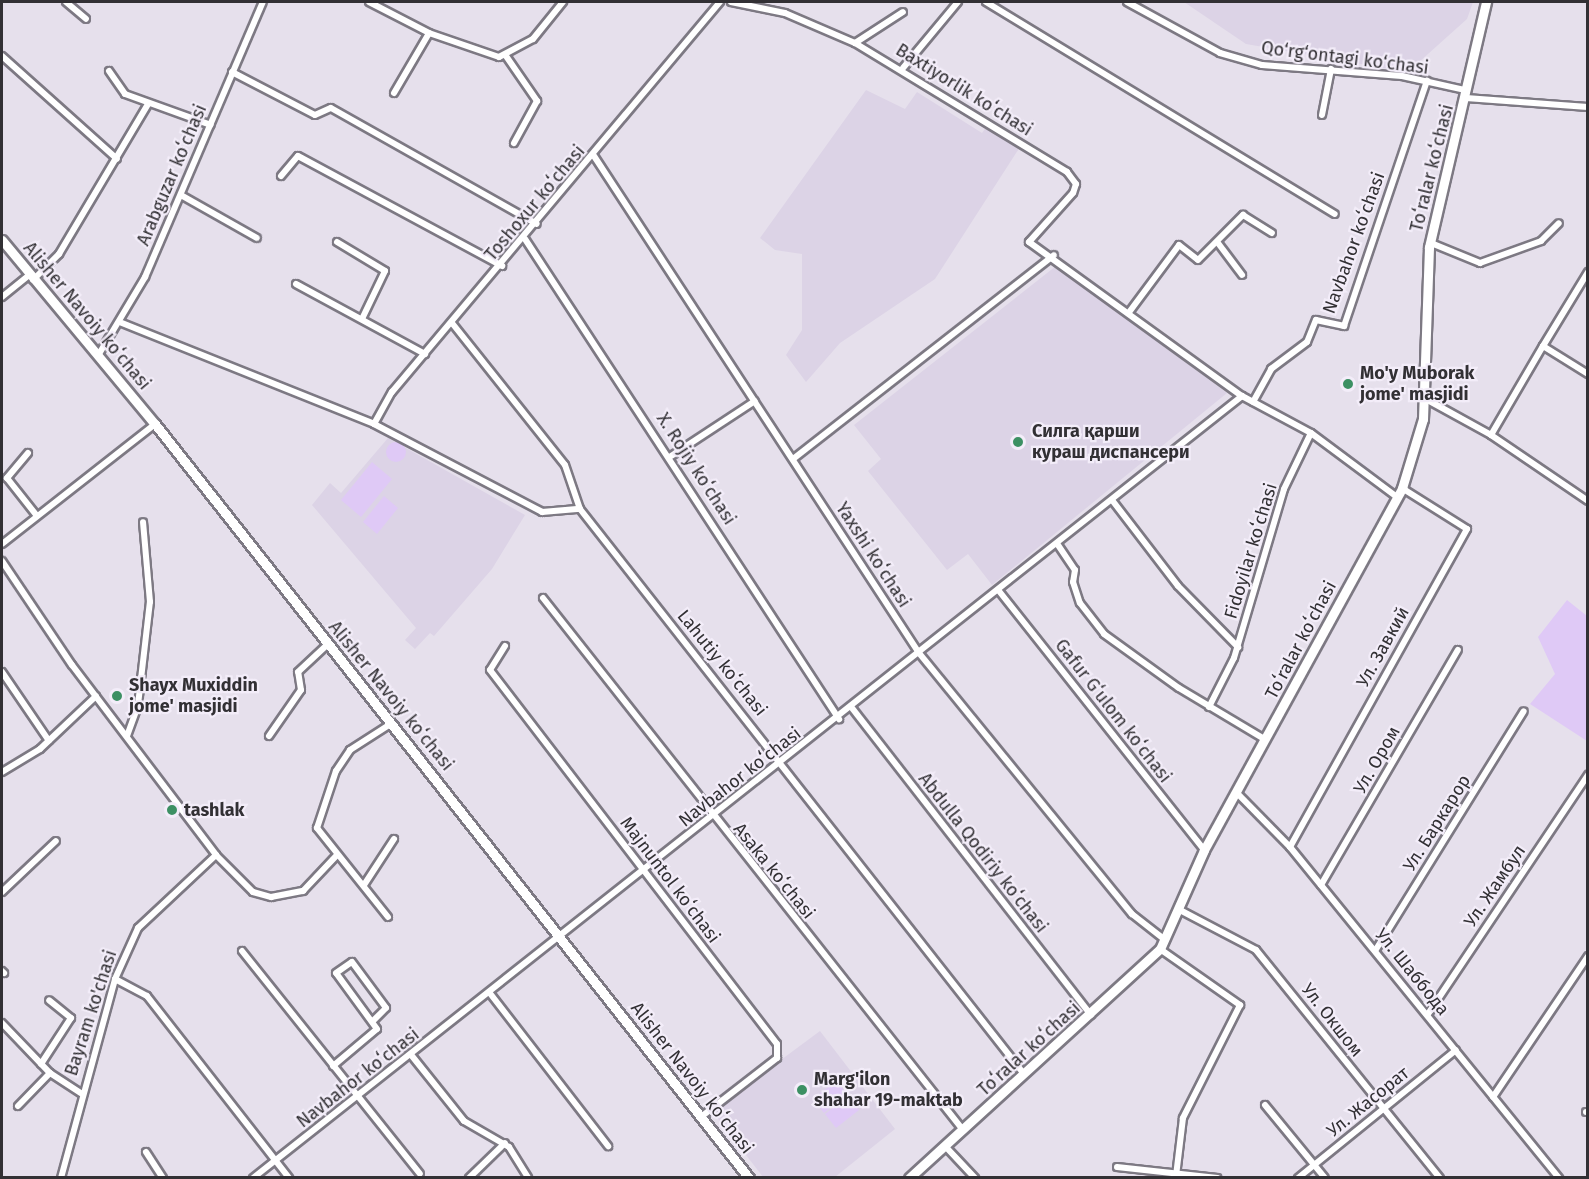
<!DOCTYPE html>
<html>
<head>
<meta charset="utf-8">
<style>
	body { margin:0 }
	#map { position:relative; width:1589px; height:1179px; overflow:hidden; background:#e6e0ec; font-family:"Fira Sans",sans-serif }
	div>[style] { position:absolute }
	.built>* { inset:0; background:#dcd3e6 }
	.green>* { inset:0; background:#dfc9f6 }
	.round { border-radius:50% }
	.roads { filter:drop-shadow(2px 0 #7d7983) drop-shadow(-2px 0 #7d7983) drop-shadow(0 2px #7d7983) drop-shadow(0 -2px #7d7983) }
	.minor>* { height:6px; margin:-3px; padding:0 3px; transform-origin:3px; border-radius:3px; background:#fff }
	.secondary>* { height:9px; margin:-4.5px; padding:0 4.5px; transform-origin:4.5px; border-radius:4.5px; background:#fff }
	.primary>* { height:9px; margin:-4.5px; padding:0 4.5px; transform-origin:4.5px; border-radius:4.5px; background:#fff }
	.dots>* { width:16px; height:16px; translate:-50% -50%; box-sizing:border-box; border:3px solid #f3edf9; border-radius:50% }
	span { translate:-50% -50%; white-space:nowrap; text-align:center; line-height:1.15; -webkit-text-stroke:4.5px #f3edf9; paint-order:stroke }
	.street-label { font-size:18px; color:#323034 }
	.poi-label { font-size:18px; color:#323034; font-weight:700 }
	.left { translate:0 -50%; text-align:left }
	.frame { position:absolute; inset:0; border:3px solid #323034; pointer-events:none }
</style>
</head>
<body>
<div id="map">
	<div class="built">
		<i style="clip-path:polygon(1184px 2px,1473px 2px,1467px 19px,1409px 71px,1403px 63px,1396px 70px,1246px 44px)"></i>
		<i style="clip-path:polygon(866px 90px,905px 109px,917px 92px,982px 133px,987px 126px,1020px 147px,935px 279px,840px 343px,806px 382px,786px 355px,802px 330px,802px 254px,775px 250px,760px 238px)"></i>
		<i style="clip-path:polygon(1056px 266px,1227px 393px,992px 585px,968px 554px,947px 570px,868px 471px,881px 459px,854px 425px)"></i>
		<i style="clip-path:polygon(388px 438px,525px 515px,492px 569px,434px 636px,430px 633px,415px 649px,405px 640px,416px 628px,312px 505px,330px 483px,341px 493px)"></i>
		<i style="clip-path:polygon(820px 1031px,895px 1129px,835px 1177px,763px 1177px,712px 1111px)"></i>
	</div>
	<div class="green">
		<i class="round" style="left:386px;top:442px;width:20px;height:20px"></i>
		<i style="clip-path:polygon(372px 462px,392px 479px,361px 517px,341px 500px)"></i>
		<i style="clip-path:polygon(384px 496px,398px 508px,377px 534px,363px 522px)"></i>
		<i style="clip-path:polygon(1567px 600px,1587px 616px,1587px 741px,1530px 704px,1555px 674px,1538px 637px)"></i>
		<i style="clip-path:polygon(836px 1081px,847px 1094px,824px 1113px,813px 1099px)"></i>
		<i style="clip-path:polygon(848px 1096px,859px 1110px,836px 1128px,825px 1114px)"></i>
	</div>
	<div class="roads">
		<div class="minor">
			<i style="left:66px;top:2px;width:26px;rotate:40deg"></i>
			<i style="left:369px;top:2px;width:68px;rotate:27.3deg"></i>
			<i style="left:429px;top:33px;width:74px;rotate:18.9deg"></i>
			<i style="left:499px;top:57px;width:38px;rotate:-28deg"></i>
			<i style="left:533px;top:39px;width:48px;rotate:-51deg"></i>
			<i style="left:731px;top:2px;width:55px;rotate:11.5deg"></i>
			<i style="left:785px;top:13px;width:76px;rotate:23.2deg"></i>
			<i style="left:855px;top:43px;width:248px;rotate:31.3deg"></i>
			<i style="left:1067px;top:172px;width:15px;rotate:53deg"></i>
			<i style="left:1076px;top:184px;width:9px;rotate:108deg"></i>
			<i style="left:1073px;top:193px;width:66px;rotate:131.9deg"></i>
			<i style="left:1029px;top:242px;width:263px;rotate:35.9deg"></i>
			<i style="left:1242px;top:396px;width:78px;rotate:28.2deg"></i>
			<i style="left:1311px;top:433px;width:107px;rotate:36.7deg"></i>
			<i style="left:986px;top:2px;width:408px;rotate:31.3deg"></i>
			<i style="left:1127px;top:2px;width:106px;rotate:28.7deg"></i>
			<i style="left:1220px;top:53px;width:44px;rotate:15.9deg"></i>
			<i style="left:1262px;top:65px;width:140px;rotate:4.5deg"></i>
			<i style="left:1402px;top:76px;width:65px;rotate:12.5deg"></i>
			<i style="left:855px;top:43px;width:57px;rotate:-32.9deg"></i>
			<i style="left:2px;top:56px;width:154px;rotate:41.8deg"></i>
			<i style="left:506px;top:56px;width:55px;rotate:55.4deg"></i>
			<i style="left:537px;top:101px;width:48px;rotate:118.7deg"></i>
			<i style="left:903px;top:68px;width:86px;rotate:-50.2deg"></i>
			<i style="left:109px;top:71px;width:28px;rotate:55deg"></i>
			<i style="left:125px;top:94px;width:91px;rotate:19.8deg"></i>
			<i style="left:232px;top:72px;width:93px;rotate:27.4deg"></i>
			<i style="left:315px;top:115px;width:17px;rotate:-24deg"></i>
			<i style="left:331px;top:108px;width:236px;rotate:29.4deg"></i>
			<i style="left:394px;top:93px;width:69px;rotate:-59.7deg"></i>
			<i style="left:1466px;top:98px;width:122px;rotate:4.2deg"></i>
			<i style="left:1322px;top:115px;width:47px;rotate:-78.9deg"></i>
			<i style="left:594px;top:156px;width:594px;rotate:56.82deg"></i>
			<i style="left:919px;top:653px;width:337px;rotate:50.8deg"></i>
			<i style="left:1132px;top:914px;width:42px;rotate:38.2deg"></i>
			<i style="left:281px;top:176px;width:26px;rotate:-50deg"></i>
			<i style="left:298px;top:156px;width:232px;rotate:28.3deg"></i>
			<i style="left:181px;top:195px;width:87px;rotate:29.5deg"></i>
			<i style="left:525px;top:239px;width:574px;rotate:56.81deg"></i>
			<i style="left:337px;top:242px;width:56px;rotate:31.1deg"></i>
			<i style="left:385px;top:271px;width:53px;rotate:115.6deg"></i>
			<i style="left:1218px;top:243px;width:40px;rotate:53deg"></i>
			<i style="left:1431px;top:243px;width:53px;rotate:22.2deg"></i>
			<i style="left:1480px;top:263px;width:65px;rotate:-19.8deg"></i>
			<i style="left:1541px;top:241px;width:25px;rotate:-45deg"></i>
			<i style="left:1588px;top:272px;width:87px;rotate:121.3deg"></i>
			<i style="left:1543px;top:346px;width:53px;rotate:31.9deg"></i>
			<i style="left:33px;top:280px;width:37px;rotate:-45deg"></i>
			<i style="left:59px;top:254px;width:174px;rotate:-59.3deg"></i>
			<i style="left:296px;top:284px;width:147px;rotate:28.5deg"></i>
			<i style="left:2px;top:297px;width:35px;rotate:-39deg"></i>
			<i style="left:1130px;top:311px;width:82px;rotate:-53.4deg"></i>
			<i style="left:1179px;top:245px;width:24px;rotate:38deg"></i>
			<i style="left:1198px;top:260px;width:64px;rotate:-45deg"></i>
			<i style="left:1243px;top:215px;width:34px;rotate:32deg"></i>
			<i style="left:122px;top:323px;width:271px;rotate:21.8deg"></i>
			<i style="left:374px;top:424px;width:190px;rotate:27.6deg"></i>
			<i style="left:542px;top:512px;width:38px;rotate:-5deg"></i>
			<i style="left:452px;top:323px;width:181px;rotate:51.5deg"></i>
			<i style="left:565px;top:465px;width:46px;rotate:71.2deg"></i>
			<i style="left:580px;top:509px;width:719px;rotate:51.84deg"></i>
			<i style="left:99px;top:354px;width:90px;rotate:-59.1deg"></i>
			<i style="left:145px;top:277px;width:299px;rotate:-66.8deg"></i>
			<i style="left:1424px;top:398px;width:77px;rotate:28.9deg"></i>
			<i style="left:1491px;top:435px;width:103px;rotate:-59.7deg"></i>
			<i style="left:1253px;top:402px;width:38px;rotate:-61deg"></i>
			<i style="left:1271px;top:369px;width:45px;rotate:-36.9deg"></i>
			<i style="left:1307px;top:342px;width:24px;rotate:-68deg"></i>
			<i style="left:1316px;top:320px;width:29px;rotate:12deg"></i>
			<i style="left:1344px;top:326px;width:259px;rotate:-71.3deg"></i>
			<i style="left:374px;top:424px;width:37px;rotate:-61deg"></i>
			<i style="left:392px;top:392px;width:510px;rotate:-49.94deg"></i>
			<i style="left:1491px;top:435px;width:117px;rotate:34.2deg"></i>
			<i style="left:28px;top:453px;width:33px;rotate:130deg"></i>
			<i style="left:7px;top:478px;width:48px;rotate:51.7deg"></i>
			<i style="left:671px;top:456px;width:100px;rotate:-33.2deg"></i>
			<i style="left:793px;top:459px;width:331px;rotate:-38deg"></i>
			<i style="left:1112px;top:500px;width:108px;rotate:52.5deg"></i>
			<i style="left:1178px;top:586px;width:86px;rotate:45.5deg"></i>
			<i style="left:2px;top:544px;width:194px;rotate:-38.1deg"></i>
			<i style="left:1058px;top:545px;width:30px;rotate:56deg"></i>
			<i style="left:1075px;top:570px;width:12px;rotate:99deg"></i>
			<i style="left:1073px;top:582px;width:22px;rotate:72deg"></i>
			<i style="left:1080px;top:603px;width:39px;rotate:52deg"></i>
			<i style="left:1104px;top:634px;width:92px;rotate:35.8deg"></i>
			<i style="left:1179px;top:688px;width:101px;rotate:30.9deg"></i>
			<i style="left:2px;top:561px;width:125px;rotate:56.1deg"></i>
			<i style="left:72px;top:665px;width:238px;rotate:52.8deg"></i>
			<i style="left:216px;top:855px;width:52px;rotate:45deg"></i>
			<i style="left:253px;top:892px;width:19px;rotate:16deg"></i>
			<i style="left:271px;top:897px;width:33px;rotate:-11deg"></i>
			<i style="left:303px;top:891px;width:50px;rotate:-46.6deg"></i>
			<i style="left:999px;top:591px;width:330px;rotate:51.6deg"></i>
			<i style="left:543px;top:598px;width:678px;rotate:51.71deg"></i>
			<i style="left:505px;top:646px;width:28px;rotate:122deg"></i>
			<i style="left:490px;top:670px;width:471px;rotate:52.5deg"></i>
			<i style="left:777px;top:1044px;width:14px;rotate:90deg"></i>
			<i style="left:777px;top:1058px;width:96px;rotate:142.2deg"></i>
			<i style="left:2px;top:672px;width:83px;rotate:55.7deg"></i>
			<i style="left:1209px;top:707px;width:55px;rotate:-63deg"></i>
			<i style="left:1234px;top:658px;width:176px;rotate:-73.5deg"></i>
			<i style="left:1284px;top:489px;width:62px;rotate:-64.3deg"></i>
			<i style="left:852px;top:708px;width:389px;rotate:52.1deg"></i>
			<i style="left:127px;top:736px;width:33px;rotate:-70deg"></i>
			<i style="left:138px;top:705px;width:104px;rotate:-83.4deg"></i>
			<i style="left:150px;top:602px;width:80px;rotate:-95deg"></i>
			<i style="left:269px;top:736px;width:56px;rotate:-55.2deg"></i>
			<i style="left:301px;top:690px;width:18px;rotate:-99deg"></i>
			<i style="left:298px;top:672px;width:41px;rotate:-43deg"></i>
			<i style="left:2px;top:772px;width:44px;rotate:-31.2deg"></i>
			<i style="left:40px;top:749px;width:77px;rotate:-43.4deg"></i>
			<i style="left:1236px;top:792px;width:77px;rotate:45.5deg"></i>
			<i style="left:1290px;top:847px;width:427px;rotate:50.9deg"></i>
			<i style="left:1290px;top:847px;width:364px;rotate:-60.9deg"></i>
			<i style="left:1467px;top:529px;width:77px;rotate:-147.8deg"></i>
			<i style="left:364px;top:885px;width:55px;rotate:-56.9deg"></i>
			<i style="left:1321px;top:885px;width:272px;rotate:-59.8deg"></i>
			<i style="left:2px;top:892px;width:74px;rotate:-43.4deg"></i>
			<i style="left:1178px;top:909px;width:88px;rotate:27.7deg"></i>
			<i style="left:1256px;top:950px;width:293px;rotate:51.1deg"></i>
			<i style="left:388px;top:917px;width:114px;rotate:-128.6deg"></i>
			<i style="left:317px;top:828px;width:60px;rotate:-71.6deg"></i>
			<i style="left:336px;top:771px;width:25px;rotate:-56deg"></i>
			<i style="left:350px;top:750px;width:50px;rotate:-32.7deg"></i>
			<i style="left:1160px;top:949px;width:98px;rotate:35deg"></i>
			<i style="left:1240px;top:1005px;width:127px;rotate:116.8deg"></i>
			<i style="left:1183px;top:1118px;width:58px;rotate:96.9deg"></i>
			<i style="left:242px;top:951px;width:285px;rotate:51.4deg"></i>
			<i style="left:1375px;top:951px;width:282px;rotate:-58.2deg"></i>
			<i style="left:2px;top:971px;width:3px;rotate:45deg"></i>
			<i style="left:115px;top:979px;width:36px;rotate:28deg"></i>
			<i style="left:147px;top:996px;width:231px;rotate:52deg"></i>
			<i style="left:489px;top:992px;width:195px;rotate:52.3deg"></i>
			<i style="left:1428px;top:1014px;width:288px;rotate:-56.2deg"></i>
			<i style="left:2px;top:1023px;width:69px;rotate:46.2deg"></i>
			<i style="left:50px;top:1073px;width:37px;rotate:33deg"></i>
			<i style="left:412px;top:1056px;width:83px;rotate:51.3deg"></i>
			<i style="left:464px;top:1121px;width:52px;rotate:30deg"></i>
			<i style="left:509px;top:1147px;width:36px;rotate:58deg"></i>
			<i style="left:41px;top:1064px;width:55px;rotate:-56.9deg"></i>
			<i style="left:71px;top:1018px;width:28px;rotate:-141deg"></i>
			<i style="left:333px;top:1066px;width:57px;rotate:-40.1deg"></i>
			<i style="left:377px;top:1029px;width:69px;rotate:-126.2deg"></i>
			<i style="left:336px;top:973px;width:19px;rotate:-35deg"></i>
			<i style="left:352px;top:962px;width:57px;rotate:53.5deg"></i>
			<i style="left:386px;top:1008px;width:18px;rotate:135deg"></i>
			<i style="left:1493px;top:1097px;width:170px;rotate:-56deg"></i>
			<i style="left:1265px;top:1105px;width:94px;rotate:50.6deg"></i>
			<i style="left:18px;top:1106px;width:46px;rotate:-45.9deg"></i>
			<i style="left:1586px;top:1112px;width:2px"></i>
			<i style="left:945px;top:1146px;width:44px;rotate:46.8deg"></i>
			<i style="left:146px;top:1152px;width:31px;rotate:57deg"></i>
			<i style="left:1117px;top:1167px;width:101px;rotate:6.3deg"></i>
			<i style="left:61px;top:1178px;width:206px;rotate:-74.8deg"></i>
			<i style="left:115px;top:979px;width:56px;rotate:-65.7deg"></i>
			<i style="left:138px;top:928px;width:107px;rotate:-43.1deg"></i>
			<i style="left:253px;top:1178px;width:1261px;rotate:-38.33deg"></i>
			<i style="left:469px;top:1178px;width:50px;rotate:-44.2deg"></i>
			<i style="left:1298px;top:1178px;width:203px;rotate:-39deg"></i>
		</div>
		<div class="secondary">
			<i style="left:909px;top:1178px;width:340px;rotate:-42.4deg"></i>
			<i style="left:1160px;top:949px;width:108px;rotate:-66deg"></i>
			<i style="left:1204px;top:850px;width:413px;rotate:-61.3deg"></i>
			<i style="left:1402px;top:488px;width:72px;rotate:-73.1deg"></i>
			<i style="left:1423px;top:419px;width:172px;rotate:-88deg"></i>
			<i style="left:1429px;top:247px;width:252px;rotate:-76.9deg"></i>
		</div>
		<div class="primary">
			<i style="left:2px;top:240px;width:239px;rotate:50.3deg"></i>
			<i style="left:155px;top:424px;width:960px;rotate:51.77deg"></i>
		</div>
	</div>
	<div class="dots">
		<i style="left:1348px;top:384px;background:#3c9063"></i>
		<i style="left:1018px;top:442px;background:#3c9063"></i>
		<i style="left:117px;top:696px;background:#3c9063"></i>
		<i style="left:172px;top:810px;background:#3c9063"></i>
		<i style="left:802px;top:1090px;background:#3c9063"></i>
	</div>
	<div class="street-label">
		<span style="left:1345px;top:58px;rotate:7deg">Qo‘rg‘ontagi ko‘chasi</span>
		<span style="left:964px;top:90px;rotate:32deg">Baxtiyorlik koʻchasi</span>
		<span style="left:1432px;top:168px;rotate:-76deg">Toʻralar koʻchasi</span>
		<span style="left:172px;top:175px;rotate:-67deg">Arabguzar koʻchasi</span>
		<span style="left:535px;top:203px;rotate:-50deg">Toshoxur koʻchasi</span>
		<span style="left:1354px;top:243px;rotate:-70deg">Navbahor koʻchasi</span>
		<span style="left:87px;top:316px;rotate:50deg">Alisher Navoiy koʻchasi</span>
		<span style="left:696px;top:469px;rotate:57deg">X. Rojiy koʻchasi</span>
		<span style="left:1251px;top:551px;rotate:-73deg">Fidoyilar koʻchasi</span>
		<span style="left:873px;top:555px;rotate:57deg">Yaxshi koʻchasi</span>
		<span style="left:1301px;top:640px;rotate:-62deg">Toʻralar koʻchasi</span>
		<span style="left:1383px;top:647px;rotate:-61deg">Ул. Завкий</span>
		<span style="left:722px;top:663px;rotate:51deg">Lahutiy koʻchasi</span>
		<span style="left:391px;top:696px;rotate:51deg">Alisher Navoiy koʻchasi</span>
		<span style="left:1113px;top:711px;rotate:52deg">Gafur Gʻulom koʻchasi</span>
		<span style="left:1377px;top:760px;rotate:-60deg">Ул. Ором</span>
		<span style="left:740px;top:777px;rotate:-38deg">Navbahor koʻchasi</span>
		<span style="left:1437px;top:823px;rotate:-58deg">Ул. Баркарор</span>
		<span style="left:983px;top:853px;rotate:52deg">Abdulla Qodiriy koʻchasi</span>
		<span style="left:774px;top:871px;rotate:51deg">Asaka koʻchasi</span>
		<span style="left:670px;top:880px;rotate:53deg">Majnuntol koʻchasi</span>
		<span style="left:1495px;top:886px;rotate:-56deg">Ул. Жамбул</span>
		<span style="left:1412px;top:972px;rotate:51deg">Ул. Шаббода</span>
		<span style="left:91px;top:1013px;rotate:-72deg">Bayram ko'chasi</span>
		<span style="left:1332px;top:1020px;rotate:52deg">Ул. Окшом</span>
		<span style="left:1029px;top:1049px;rotate:-42deg">Toʻralar koʻchasi</span>
		<span style="left:358px;top:1078px;rotate:-38deg">Navbahor koʻchasi</span>
		<span style="left:692px;top:1078px;rotate:52deg">Alisher Navoiy koʻchasi</span>
		<span style="left:1368px;top:1102px;rotate:-39deg">Ул. Жасорат</span>
	</div>
	<div class="poi-label">
		<span class="left" style="left:1360px;top:384px">Mo'y Muborak<br>jome' masjidi</span>
		<span class="left" style="left:1032px;top:442px">Силга қарши<br>кураш диспансери</span>
		<span class="left" style="left:129px;top:696px">Shayx Muxiddin<br>jome' masjidi</span>
		<span class="left" style="left:184px;top:810px">tashlak</span>
		<span class="left" style="left:814px;top:1090px">Marg'ilon<br>shahar 19-maktab</span>
	</div>
	<div class="frame"></div>
</div>
</body>
</html>
